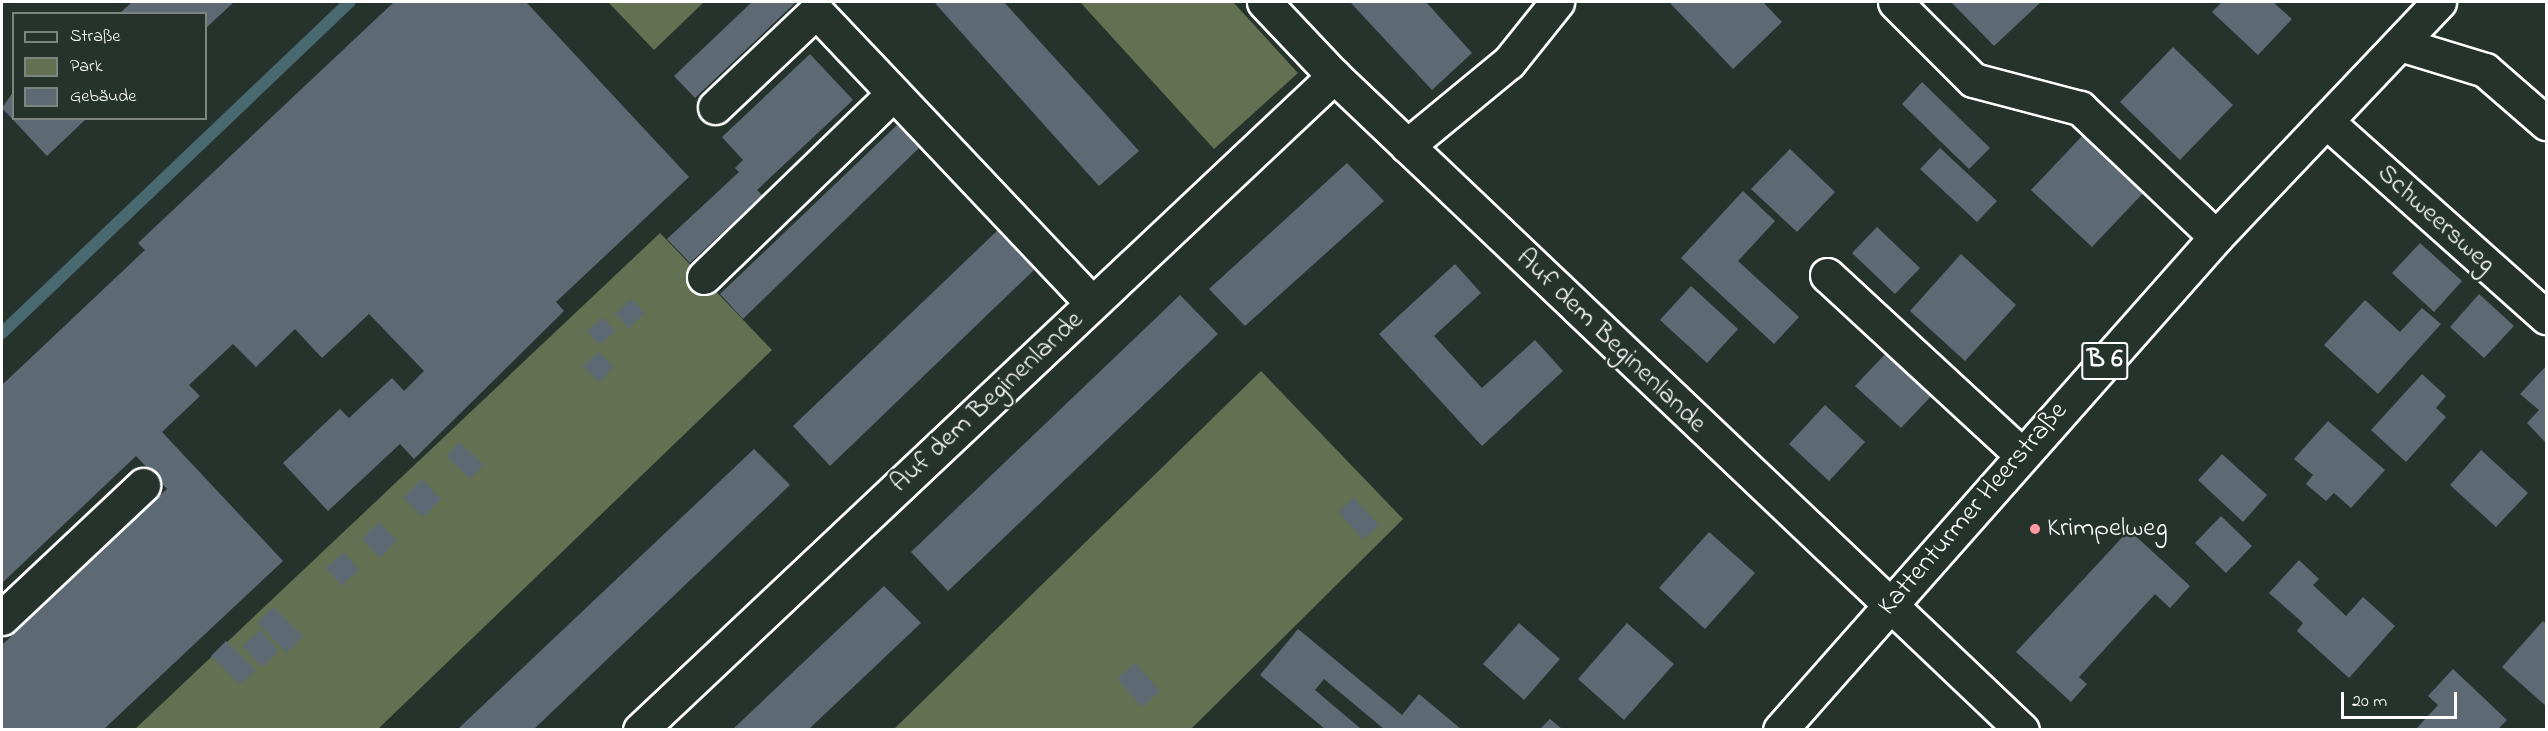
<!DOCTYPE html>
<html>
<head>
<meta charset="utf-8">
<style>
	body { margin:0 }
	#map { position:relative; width:2548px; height:731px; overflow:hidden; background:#26332d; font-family:"Indie Flower",sans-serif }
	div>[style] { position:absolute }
	.green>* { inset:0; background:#637152 }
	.stream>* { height:12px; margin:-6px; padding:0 6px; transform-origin:6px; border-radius:6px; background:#496970 }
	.building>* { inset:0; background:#5e6a73 }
	.roads { filter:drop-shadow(2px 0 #fff) drop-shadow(-2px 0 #fff) drop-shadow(0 2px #fff) drop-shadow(0 -2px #fff) }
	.minor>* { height:33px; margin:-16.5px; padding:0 16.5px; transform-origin:16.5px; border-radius:16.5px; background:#26332d }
	.major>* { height:33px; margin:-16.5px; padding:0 16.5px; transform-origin:16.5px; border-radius:16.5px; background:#26332d }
	.dots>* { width:16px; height:16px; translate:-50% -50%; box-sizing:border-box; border:3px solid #26332d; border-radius:50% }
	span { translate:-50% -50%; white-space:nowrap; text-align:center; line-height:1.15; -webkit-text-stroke:5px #26332d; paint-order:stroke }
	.shield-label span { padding:2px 4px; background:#26332d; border:2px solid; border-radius:4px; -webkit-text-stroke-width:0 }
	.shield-label { font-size:26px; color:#fff; font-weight:700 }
	.street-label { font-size:27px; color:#fff }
	.poi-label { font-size:27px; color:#fff }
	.left { translate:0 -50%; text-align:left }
	.frame { position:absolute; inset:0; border:3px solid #fff; pointer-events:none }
	.legend { position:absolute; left:12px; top:12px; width:195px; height:108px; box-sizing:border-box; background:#26332d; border:2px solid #7d8581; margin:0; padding:8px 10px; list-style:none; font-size:18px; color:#fff }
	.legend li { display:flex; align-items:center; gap:12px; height:30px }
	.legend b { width:30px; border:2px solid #7d8581 }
	.scale { position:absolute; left:2341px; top:692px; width:116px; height:27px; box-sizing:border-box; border:3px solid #fff; border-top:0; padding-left:8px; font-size:18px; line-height:21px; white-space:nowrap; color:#fff; -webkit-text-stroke:4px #26332d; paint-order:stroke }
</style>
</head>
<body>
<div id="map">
	<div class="green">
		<i style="clip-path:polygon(608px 2px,704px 2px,654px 50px)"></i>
		<i style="clip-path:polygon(1080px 2px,1233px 2px,1298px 73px,1214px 149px)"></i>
		<i style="clip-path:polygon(660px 233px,772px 350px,378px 729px,134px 730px)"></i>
		<i style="clip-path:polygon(1261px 371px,1403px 519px,1191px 729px,893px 730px)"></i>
	</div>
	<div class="stream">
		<i style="left:2px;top:333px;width:480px;rotate:-43.6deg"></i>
	</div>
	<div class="building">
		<i style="clip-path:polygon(132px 2px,234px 2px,206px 28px,206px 14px,119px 14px)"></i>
		<i style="clip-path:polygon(394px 2px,526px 2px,689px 177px,556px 302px,564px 311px,414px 459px,400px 444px,328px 511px,283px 463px,340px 409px,349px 418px,392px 378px,404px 391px,424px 371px,369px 314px,322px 358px,295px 329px,256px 367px,233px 344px,189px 385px,200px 396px,162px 432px,283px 561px,104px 729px,2px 729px,2px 645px,167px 489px,136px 456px,2px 583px,2px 385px,145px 250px,138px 243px)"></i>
		<i style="clip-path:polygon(752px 2px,796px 2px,695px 98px,674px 76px)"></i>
		<i style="clip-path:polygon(934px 2px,1004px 2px,1139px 151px,1099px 186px)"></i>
		<i style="clip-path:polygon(1350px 2px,1426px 2px,1472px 53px,1432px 90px)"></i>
		<i style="clip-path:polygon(1669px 2px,1763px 2px,1782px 22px,1733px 69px)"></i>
		<i style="clip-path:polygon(1951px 2px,2041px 2px,1994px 46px)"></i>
		<i style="clip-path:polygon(2222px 2px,2273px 2px,2292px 19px,2258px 55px,2212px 12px)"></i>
		<i style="clip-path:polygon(2173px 47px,2233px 105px,2180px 160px,2120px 102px)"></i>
		<i style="clip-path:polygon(810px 54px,853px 100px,757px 190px,762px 195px,690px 263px,667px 239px,739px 172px,735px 168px,743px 160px,722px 137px)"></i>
		<i style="clip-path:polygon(1922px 82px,1990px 148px,1969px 169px,1902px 104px)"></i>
		<i style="clip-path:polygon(14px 91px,14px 118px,87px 118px,47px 156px,2px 108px)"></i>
		<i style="clip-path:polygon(897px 125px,919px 148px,743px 319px,720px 294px)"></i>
		<i style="clip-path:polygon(2085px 133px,2146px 190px,2092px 247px,2031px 190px)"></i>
		<i style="clip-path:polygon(1940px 148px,1997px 201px,1977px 222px,1920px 169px)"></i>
		<i style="clip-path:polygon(1790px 149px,1835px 192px,1797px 232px,1751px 189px)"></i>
		<i style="clip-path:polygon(1347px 163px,1384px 201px,1245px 326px,1209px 289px)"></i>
		<i style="clip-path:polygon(1743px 191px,1775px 221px,1738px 261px,1799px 317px,1774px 344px,1681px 258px)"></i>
		<i style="clip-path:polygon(1877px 227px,1920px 268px,1895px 294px,1852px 253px)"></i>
		<i style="clip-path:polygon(998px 230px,1034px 270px,830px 466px,793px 426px)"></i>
		<i style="clip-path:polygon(2420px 243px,2462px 281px,2434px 312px,2392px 273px)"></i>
		<i style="clip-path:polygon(1961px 254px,2016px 305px,1965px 361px,1910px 311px)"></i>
		<i style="clip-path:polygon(1455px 264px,1481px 293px,1434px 336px,1482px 388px,1535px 340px,1563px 371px,1482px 446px,1379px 334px)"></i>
		<i style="clip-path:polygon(1691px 286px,1738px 329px,1707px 363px,1660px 320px)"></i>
		<i style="clip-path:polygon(2479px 294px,2514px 326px,2484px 358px,2450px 327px)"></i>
		<i style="clip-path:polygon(1180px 295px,1218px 334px,948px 591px,911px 552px)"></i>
		<i style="clip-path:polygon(631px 299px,645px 313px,629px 328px,615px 314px)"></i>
		<i style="clip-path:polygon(2365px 300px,2400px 332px,2422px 308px,2441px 324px,2378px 394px,2324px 345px)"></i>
		<i style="clip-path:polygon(603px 317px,615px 332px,599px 345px,587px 331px)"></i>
		<i style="clip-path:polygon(1890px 349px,1935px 392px,1901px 428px,1855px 386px)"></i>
		<i style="clip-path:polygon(598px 352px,614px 367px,599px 382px,583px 366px)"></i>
		<i style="clip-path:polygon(2546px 366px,2546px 443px,2527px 423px,2539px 410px,2520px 394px)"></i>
		<i style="clip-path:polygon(2422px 374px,2446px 396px,2436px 408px,2446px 417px,2406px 462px,2371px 430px)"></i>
		<i style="clip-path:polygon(1825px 405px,1865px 442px,1829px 481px,1789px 444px)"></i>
		<i style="clip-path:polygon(2328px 421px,2385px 470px,2351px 508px,2334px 493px,2326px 501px,2306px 484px,2313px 475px,2294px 459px)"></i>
		<i style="clip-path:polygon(459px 442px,484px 465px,470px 479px,446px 456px)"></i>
		<i style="clip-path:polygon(754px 449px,790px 485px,534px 729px,458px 729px)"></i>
		<i style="clip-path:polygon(2481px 450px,2528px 493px,2496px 527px,2450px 485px)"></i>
		<i style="clip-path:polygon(2222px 454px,2267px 495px,2243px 522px,2198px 480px)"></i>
		<i style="clip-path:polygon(422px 479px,441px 499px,423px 517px,403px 498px)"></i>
		<i style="clip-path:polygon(1354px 498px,1379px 525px,1363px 540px,1338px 512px)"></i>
		<i style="clip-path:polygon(2221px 516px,2252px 546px,2226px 573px,2195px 543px)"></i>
		<i style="clip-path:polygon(379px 522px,397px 540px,380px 558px,362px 539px)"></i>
		<i style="clip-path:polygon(2129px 530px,2190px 586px,2170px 608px,2155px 594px,2079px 677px,2087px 684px,2071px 702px,2016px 652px)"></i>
		<i style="clip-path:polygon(1709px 532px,1755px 573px,1705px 629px,1659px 588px)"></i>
		<i style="clip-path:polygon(343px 552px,359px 569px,342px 586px,326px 568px)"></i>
		<i style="clip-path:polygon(2299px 560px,2319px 579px,2313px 585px,2346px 616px,2363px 597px,2395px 626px,2349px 678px,2297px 631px,2303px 623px,2269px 593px)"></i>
		<i style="clip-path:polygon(884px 586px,921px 623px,809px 729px,733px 729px)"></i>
		<i style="clip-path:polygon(273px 607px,303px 636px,287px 653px,257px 623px)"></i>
		<i style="clip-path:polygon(2543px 621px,2546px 624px,2546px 706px,2502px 667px)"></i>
		<i style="clip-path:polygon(1519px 623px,1560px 659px,1524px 700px,1483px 664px)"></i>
		<i style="clip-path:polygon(1627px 623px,1674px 664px,1624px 720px,1578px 679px)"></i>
		<i style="clip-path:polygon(1298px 629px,1402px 715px,1419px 694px,1461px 729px,1384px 729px,1324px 679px,1315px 690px,1361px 729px,1325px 729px,1260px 675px)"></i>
		<i style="clip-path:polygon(260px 630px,279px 651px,262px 667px,242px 646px)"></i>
		<i style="clip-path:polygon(226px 641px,256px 670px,240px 685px,211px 656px)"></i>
		<i style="clip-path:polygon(1135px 663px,1160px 691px,1142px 707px,1117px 679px)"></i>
		<i style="clip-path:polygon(2453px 669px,2507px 720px,2498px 729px,2417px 728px,2438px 705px,2428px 696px)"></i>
		<i style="clip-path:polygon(1550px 719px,1562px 729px,1540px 729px)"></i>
	</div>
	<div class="roads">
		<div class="minor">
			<i style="left:1895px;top:2px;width:110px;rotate:45deg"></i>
			<i style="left:1973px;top:80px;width:111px;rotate:14.7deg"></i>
			<i style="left:2080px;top:108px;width:187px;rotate:43.5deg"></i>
			<i style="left:2400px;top:44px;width:89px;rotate:17deg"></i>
			<i style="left:2485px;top:70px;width:81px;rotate:41deg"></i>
			<i style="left:1334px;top:76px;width:949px;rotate:43.55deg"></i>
			<i style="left:715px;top:107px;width:139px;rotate:-43.5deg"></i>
			<i style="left:816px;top:11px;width:402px;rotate:46.6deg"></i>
			<i style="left:2326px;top:121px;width:295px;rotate:41.7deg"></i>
			<i style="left:1407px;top:146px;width:132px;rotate:-39.5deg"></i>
			<i style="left:1509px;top:62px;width:77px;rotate:-51.3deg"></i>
			<i style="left:1827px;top:275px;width:264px;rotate:42.7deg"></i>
			<i style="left:704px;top:277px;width:264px;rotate:-44.1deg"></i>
			<i style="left:2px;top:618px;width:194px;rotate:-43.3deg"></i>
			<i style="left:640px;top:730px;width:954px;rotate:-43.3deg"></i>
			<i style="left:1334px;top:76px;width:102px;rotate:-133.4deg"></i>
		</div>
		<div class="major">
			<i style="left:1780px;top:730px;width:658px;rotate:-48.51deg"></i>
			<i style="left:2216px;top:237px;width:324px;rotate:-46.5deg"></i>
		</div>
	</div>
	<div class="dots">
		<i style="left:2035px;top:529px;background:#ff9aa2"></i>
	</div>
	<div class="shield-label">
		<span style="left:2105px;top:361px">B 6</span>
	</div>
	<div class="street-label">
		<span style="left:2436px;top:219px;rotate:42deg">Schweersweg</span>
		<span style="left:1611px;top:341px;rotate:44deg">Auf dem Beginenlande</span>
		<span style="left:987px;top:402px;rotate:-43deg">Auf dem Beginenlande</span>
		<span style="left:1973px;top:509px;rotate:-49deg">Kattenturmer Heerstraße</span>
	</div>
	<div class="poi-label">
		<span class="left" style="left:2047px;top:529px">Krimpelweg</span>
	</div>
	<div class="frame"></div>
	<ul class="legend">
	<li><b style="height:8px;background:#26332d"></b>Straße</li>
	<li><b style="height:16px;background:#637152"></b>Park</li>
	<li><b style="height:16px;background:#5e6a73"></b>Gebäude</li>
	</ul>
	<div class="scale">20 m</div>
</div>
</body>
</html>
